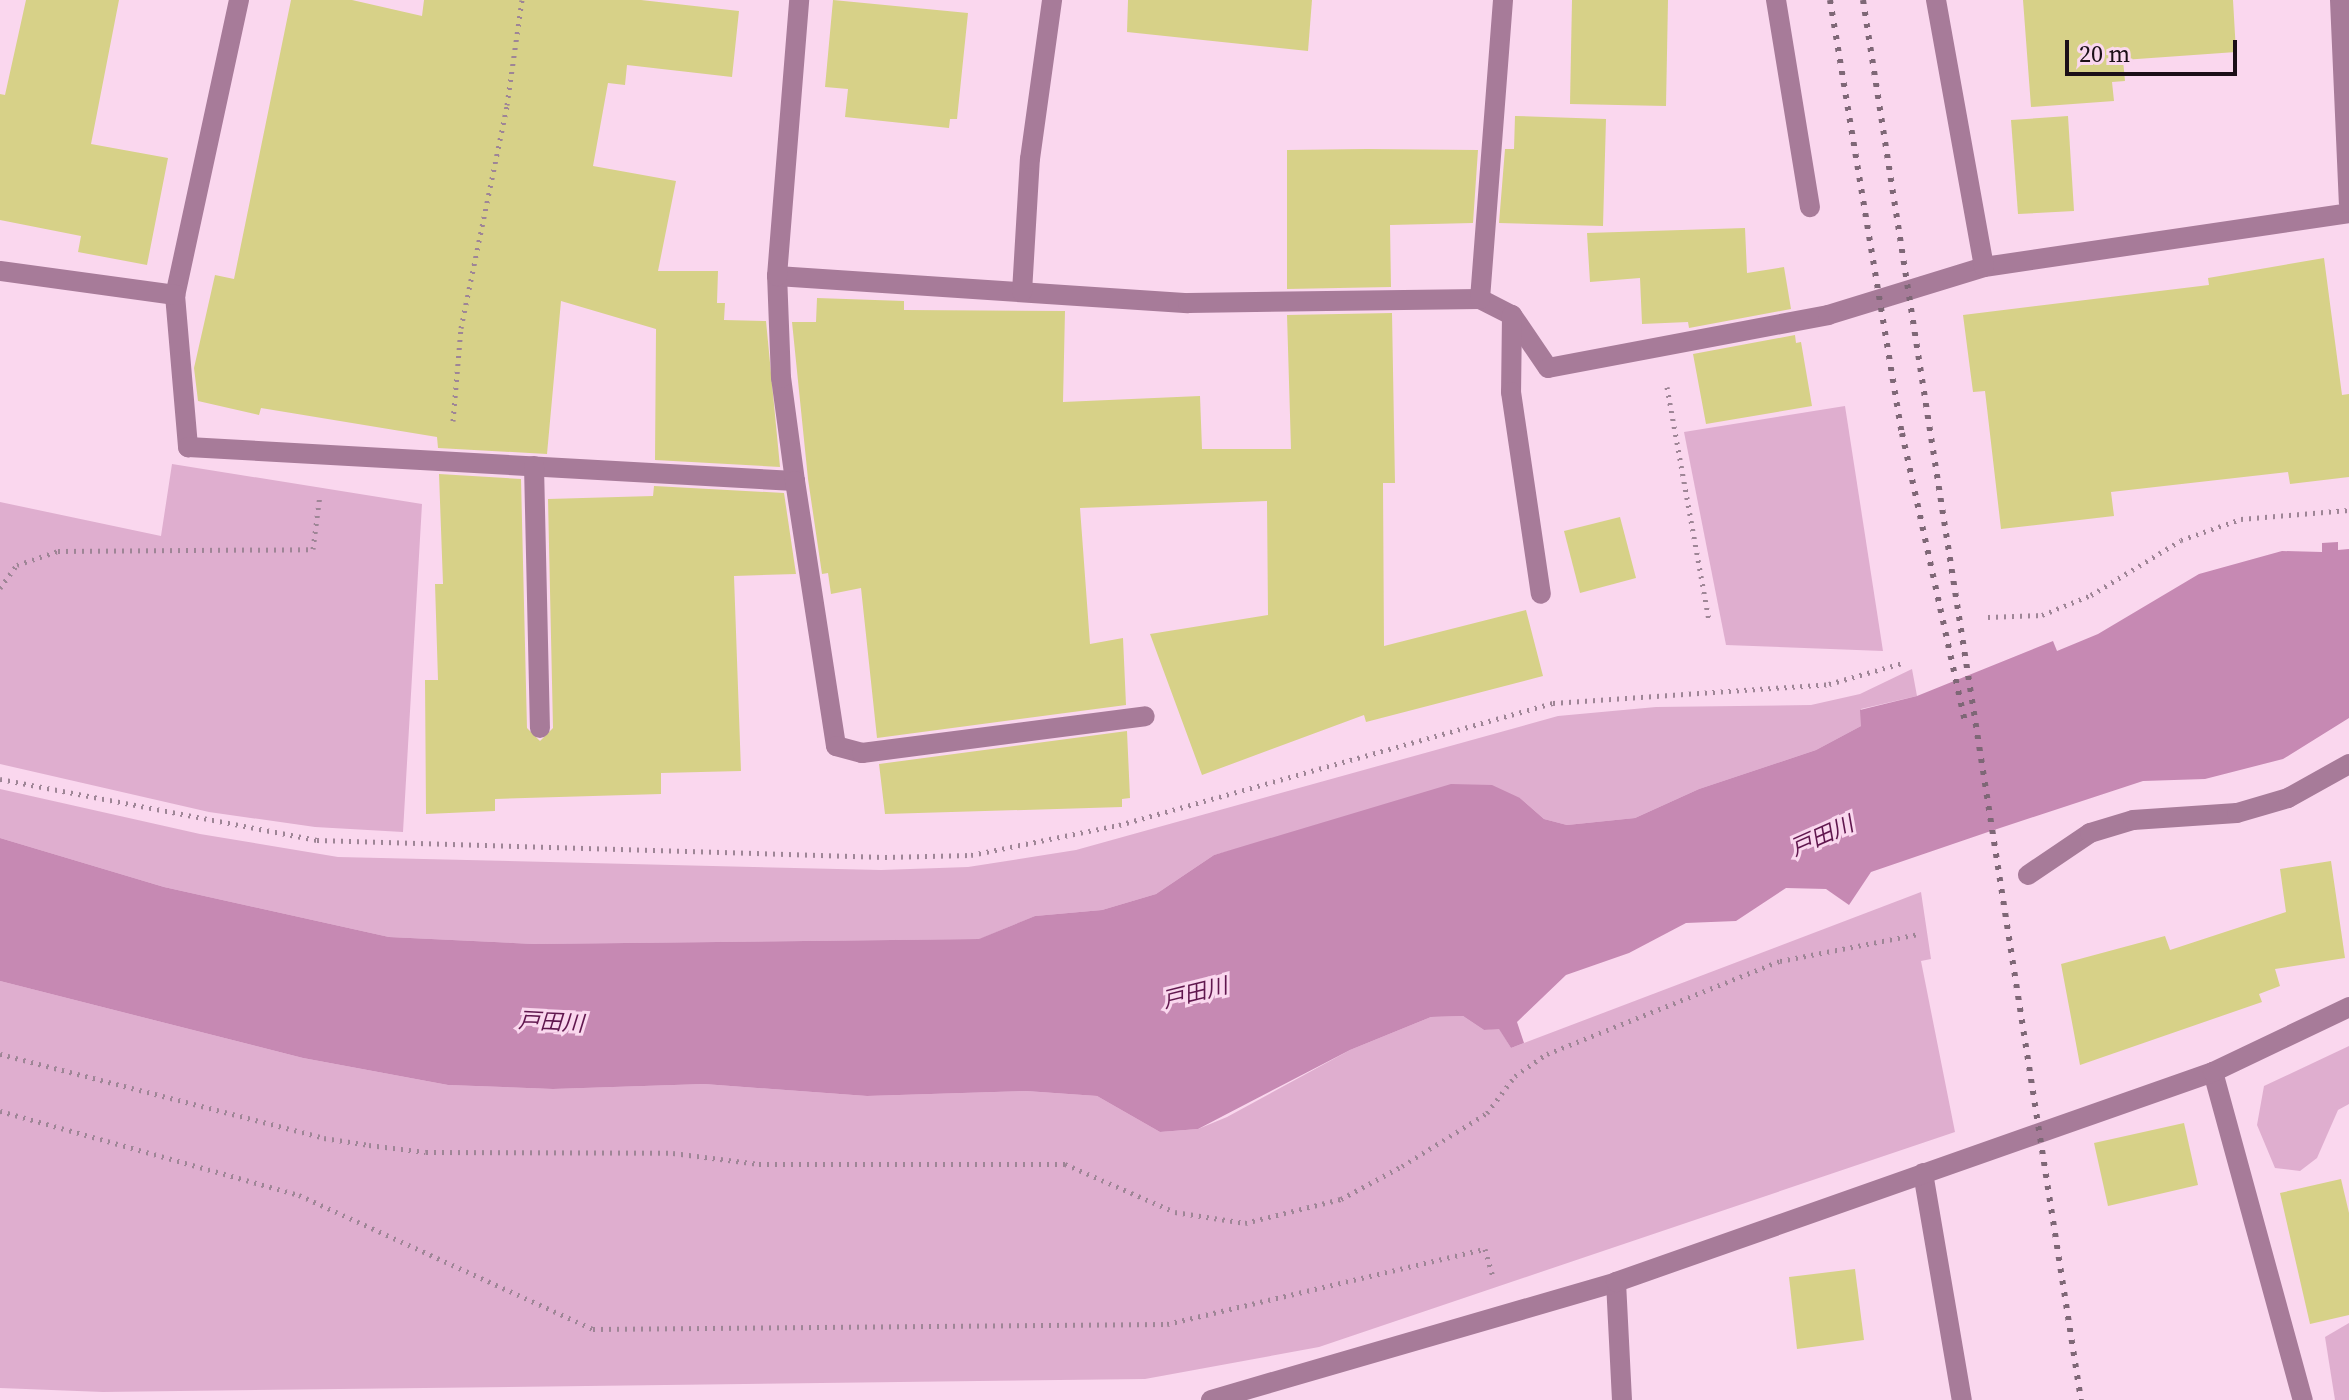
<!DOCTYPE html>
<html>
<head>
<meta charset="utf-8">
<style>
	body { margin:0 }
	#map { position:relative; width:2349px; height:1400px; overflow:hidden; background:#fad7ee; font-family:"Source Serif 4","Noto Sans JP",serif }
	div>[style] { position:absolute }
	.green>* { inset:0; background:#dfaecf }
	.water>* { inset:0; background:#c689b3 }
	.building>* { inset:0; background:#d7d188 }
	.path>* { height:5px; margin-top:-2.5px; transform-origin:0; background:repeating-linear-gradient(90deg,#9e8596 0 2px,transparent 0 8px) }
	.minor>* { height:20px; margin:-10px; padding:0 10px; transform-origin:10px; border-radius:10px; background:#a77b99 }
	.rail>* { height:6px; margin-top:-3px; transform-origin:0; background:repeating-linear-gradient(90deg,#7e6776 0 4px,transparent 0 12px) }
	span { translate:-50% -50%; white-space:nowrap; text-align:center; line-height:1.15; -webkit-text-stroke:6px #fad7ee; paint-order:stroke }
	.water-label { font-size:22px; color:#60174e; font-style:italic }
	.scale { position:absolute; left:2065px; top:40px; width:172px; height:36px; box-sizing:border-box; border:4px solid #1b0f17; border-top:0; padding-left:10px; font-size:24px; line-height:28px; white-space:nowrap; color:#1b0f17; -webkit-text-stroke:6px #fad7ee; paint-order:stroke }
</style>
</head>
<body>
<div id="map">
	<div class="green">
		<i style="clip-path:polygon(1845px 406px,1883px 651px,1726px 645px,1684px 432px)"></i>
		<i style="clip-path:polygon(172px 464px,422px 504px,403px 832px,315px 827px,209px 812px,0 764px,0 502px,161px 536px)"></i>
		<i style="clip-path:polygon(1912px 669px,1917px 696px,1861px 709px,1861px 726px,1816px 750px,1699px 789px,1635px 818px,1567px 825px,1544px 819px,1520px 798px,1290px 835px,1214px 855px,1156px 894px,1102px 910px,1035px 916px,980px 939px,534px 944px,389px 937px,164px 887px,0 838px,0 789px,200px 834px,338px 857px,881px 870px,968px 867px,1076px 850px,1558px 716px,1656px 707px,1811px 705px,1860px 694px)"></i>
		<i style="clip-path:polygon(1921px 892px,1931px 959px,1921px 961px,1955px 1132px,1319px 1347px,1145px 1379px,103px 1392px,0 1388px,0 981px,303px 1058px,448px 1085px,553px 1089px,704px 1084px,867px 1096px,1026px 1091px,1097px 1096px,1160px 1132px,1198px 1129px,1227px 1117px,1350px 1050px,1431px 1017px,1463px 1016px,1484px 1030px,1499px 1028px,1511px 1048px)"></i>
		<i style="clip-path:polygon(2349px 1046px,2349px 1104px,2338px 1110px,2317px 1158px,2300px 1171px,2275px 1168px,2257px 1125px,2264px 1086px)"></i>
		<i style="clip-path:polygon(2349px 1323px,2349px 1400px,2335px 1400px,2325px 1337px)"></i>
	</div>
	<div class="water">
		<i style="clip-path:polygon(2338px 542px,2338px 550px,2349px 549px,2349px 718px,2283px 759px,2205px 779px,2143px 781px,1988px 832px,1871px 872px,1849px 905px,1826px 889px,1786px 888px,1736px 921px,1686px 923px,1629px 953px,1566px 975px,1517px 1022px,1524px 1043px,1511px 1048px,1499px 1029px,1484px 1030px,1463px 1016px,1431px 1017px,1350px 1050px,1198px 1129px,1160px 1132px,1097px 1096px,1026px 1091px,867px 1096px,704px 1084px,553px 1089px,448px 1085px,303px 1058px,0 981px,0 838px,164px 887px,389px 937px,534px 944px,979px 939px,1035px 916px,1102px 910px,1156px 894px,1214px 855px,1451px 784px,1492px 785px,1520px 798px,1544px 819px,1567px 825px,1635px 818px,1699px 789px,1816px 750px,1861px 726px,1860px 710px,1917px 696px,2053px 641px,2057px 651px,2098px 634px,2199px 574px,2282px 551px,2322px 552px,2322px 543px)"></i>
	</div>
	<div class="building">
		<i style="clip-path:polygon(26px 0,119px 0,91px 144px,168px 158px,147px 265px,78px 252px,81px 236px,0 220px,0 94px,5px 95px)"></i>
		<i style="clip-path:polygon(291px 0,352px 0,422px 16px,424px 0,641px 0,739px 11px,732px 77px,627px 65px,625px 85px,608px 83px,593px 166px,676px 181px,658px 271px,718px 271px,717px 303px,725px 303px,724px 320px,766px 321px,780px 467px,655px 460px,656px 329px,561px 301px,547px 454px,438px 448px,437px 437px,261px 408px,259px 415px,198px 401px,194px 368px,215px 275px,234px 279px)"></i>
		<i style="clip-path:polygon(833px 0,968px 13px,957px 119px,950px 119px,949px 128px,845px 117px,848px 89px,825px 87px)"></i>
		<i style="clip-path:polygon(1128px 0,1312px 0,1308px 51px,1127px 32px)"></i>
		<i style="clip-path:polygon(1572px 0,1668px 0,1666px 106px,1570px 104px)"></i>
		<i style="clip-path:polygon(2023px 0,2233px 0,2236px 52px,2123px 60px,2125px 81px,2112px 82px,2114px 101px,2031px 107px)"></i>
		<i style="clip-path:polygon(1515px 116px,1606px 119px,1603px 226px,1499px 223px,1505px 149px,1514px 149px)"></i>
		<i style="clip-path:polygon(2068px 116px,2074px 211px,2018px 214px,2011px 120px)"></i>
		<i style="clip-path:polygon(1367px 149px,1478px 150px,1473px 223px,1390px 225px,1391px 287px,1287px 289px,1287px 150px)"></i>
		<i style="clip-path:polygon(1745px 228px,1747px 273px,1784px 267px,1791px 309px,1689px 328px,1688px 322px,1642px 324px,1640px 278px,1590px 282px,1587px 233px)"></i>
		<i style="clip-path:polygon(2324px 258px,2342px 395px,2349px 394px,2349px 477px,2290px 484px,2288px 472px,2111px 492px,2114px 516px,2001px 529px,1985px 391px,1973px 392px,1963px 315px,2209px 285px,2208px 278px)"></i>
		<i style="clip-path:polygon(817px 298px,904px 301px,904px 310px,1065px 311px,1063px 402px,1200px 396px,1202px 449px,1291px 449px,1287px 315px,1392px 313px,1395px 483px,1383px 483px,1384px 646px,1526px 610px,1543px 676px,1366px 722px,1364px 715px,1202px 775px,1150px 634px,1268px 615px,1267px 501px,1080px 508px,1090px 644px,1123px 638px,1126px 705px,877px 738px,861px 588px,831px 594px,828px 573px,822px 574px,808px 479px,792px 322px,816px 322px)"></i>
		<i style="clip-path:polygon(1795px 335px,1796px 343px,1801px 342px,1812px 406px,1706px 424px,1693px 354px)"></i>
		<i style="clip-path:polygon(439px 474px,521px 479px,527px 728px,540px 741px,553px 728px,548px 499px,653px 496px,654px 486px,784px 493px,796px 574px,734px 576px,741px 771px,661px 773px,661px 794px,495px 799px,495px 811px,426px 814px,425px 680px,438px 680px,435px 584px,443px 584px)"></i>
		<i style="clip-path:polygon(1620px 517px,1636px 578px,1580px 593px,1564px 531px)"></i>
		<i style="clip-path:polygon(1127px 731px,1130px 798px,1122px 799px,1122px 807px,885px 814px,879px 764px)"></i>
		<i style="clip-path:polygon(2331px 861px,2345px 958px,2275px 969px,2280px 986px,2259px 994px,2262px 1002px,2080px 1065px,2061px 964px,2165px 936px,2170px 950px,2286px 912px,2280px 869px)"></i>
		<i style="clip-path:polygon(2184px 1123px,2198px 1185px,2108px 1206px,2094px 1143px)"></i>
		<i style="clip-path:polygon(2341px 1179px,2349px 1213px,2349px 1315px,2310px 1324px,2280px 1193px)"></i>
		<i style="clip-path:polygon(1855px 1269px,1864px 1340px,1797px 1349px,1789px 1277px)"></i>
	</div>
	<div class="path">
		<i style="left:1667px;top:387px;width:238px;rotate:79.8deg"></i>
		<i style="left:453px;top:421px;width:93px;rotate:-85.1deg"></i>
		<i style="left:461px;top:328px;width:228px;rotate:-78.3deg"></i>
		<i style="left:507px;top:105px;width:106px;rotate:-81.9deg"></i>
		<i style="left:0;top:588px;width:29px;rotate:-54deg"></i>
		<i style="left:17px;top:565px;width:43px;rotate:-18.9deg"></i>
		<i style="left:58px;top:551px;width:255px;rotate:-0.4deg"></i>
		<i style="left:313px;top:549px;width:55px;rotate:-82.7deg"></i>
		<i style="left:1988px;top:617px;width:54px;rotate:-2.1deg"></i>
		<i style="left:2042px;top:615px;width:53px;rotate:-22.2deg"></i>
		<i style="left:2091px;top:595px;width:105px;rotate:-31.4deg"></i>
		<i style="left:2181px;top:540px;width:64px;rotate:-19.3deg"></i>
		<i style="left:2241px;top:519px;width:108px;rotate:-4.8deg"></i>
		<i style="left:0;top:779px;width:323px;rotate:10.9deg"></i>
		<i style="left:317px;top:840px;width:568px;rotate:1.71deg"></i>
		<i style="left:885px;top:857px;width:86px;rotate:-1.3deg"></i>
		<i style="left:971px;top:855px;width:151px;rotate:-11.5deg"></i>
		<i style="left:1119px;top:825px;width:451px;rotate:-15.7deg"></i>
		<i style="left:1553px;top:703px;width:277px;rotate:-3.9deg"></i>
		<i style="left:1829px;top:684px;width:76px;rotate:-16deg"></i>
		<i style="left:0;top:1054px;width:335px;rotate:14.5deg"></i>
		<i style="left:324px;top:1138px;width:46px;rotate:8.8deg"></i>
		<i style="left:369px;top:1145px;width:57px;rotate:7deg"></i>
		<i style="left:426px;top:1152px;width:247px;rotate:0.2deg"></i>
		<i style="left:673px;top:1153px;width:87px;rotate:7.3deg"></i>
		<i style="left:759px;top:1164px;width:306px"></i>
		<i style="left:1065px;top:1164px;width:120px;rotate:23.6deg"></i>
		<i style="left:1175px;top:1212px;width:71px;rotate:8.9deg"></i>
		<i style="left:1245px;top:1223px;width:99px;rotate:-14deg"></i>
		<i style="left:1341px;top:1199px;width:69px;rotate:-28.4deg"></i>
		<i style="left:1402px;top:1166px;width:100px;rotate:-31.9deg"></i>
		<i style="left:1487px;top:1113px;width:46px;rotate:-52.9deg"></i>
		<i style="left:1515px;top:1076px;width:39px;rotate:-35deg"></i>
		<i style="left:1547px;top:1054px;width:251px;rotate:-21.8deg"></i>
		<i style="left:1780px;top:961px;width:142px;rotate:-11deg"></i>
		<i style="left:0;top:1111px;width:311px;rotate:15.7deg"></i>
		<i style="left:299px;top:1195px;width:323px;rotate:24.5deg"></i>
		<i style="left:593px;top:1329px;width:574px;rotate:-0.5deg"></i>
		<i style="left:1167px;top:1324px;width:327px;rotate:-13.3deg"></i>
		<i style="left:1485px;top:1249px;width:29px;rotate:74deg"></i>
	</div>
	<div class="minor">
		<i style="left:239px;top:0;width:302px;rotate:102.2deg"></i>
		<i style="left:175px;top:295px;width:153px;rotate:85.1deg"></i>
		<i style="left:188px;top:447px;width:608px;rotate:3.21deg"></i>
		<i style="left:795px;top:481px;width:104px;rotate:-97.7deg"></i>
		<i style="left:781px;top:378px;width:102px;rotate:-92.2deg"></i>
		<i style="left:777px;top:276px;width:412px;rotate:3.8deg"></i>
		<i style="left:1188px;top:303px;width:292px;rotate:-0.8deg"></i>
		<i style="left:1480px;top:299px;width:36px;rotate:27deg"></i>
		<i style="left:1512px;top:315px;width:64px;rotate:55.8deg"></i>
		<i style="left:1548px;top:368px;width:285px;rotate:-10.7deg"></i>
		<i style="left:1828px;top:315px;width:163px;rotate:-17.1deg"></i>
		<i style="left:1984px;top:267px;width:369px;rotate:-8.4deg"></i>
		<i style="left:1776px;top:0;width:210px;rotate:80.7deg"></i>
		<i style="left:1936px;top:0;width:271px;rotate:79.8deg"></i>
		<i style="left:2340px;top:0;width:203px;rotate:87.5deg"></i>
		<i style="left:0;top:271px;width:177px;rotate:7.8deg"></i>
		<i style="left:777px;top:276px;width:277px;rotate:-85.4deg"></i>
		<i style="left:1022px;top:292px;width:133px;rotate:-86.6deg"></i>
		<i style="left:1030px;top:159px;width:161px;rotate:-82.1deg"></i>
		<i style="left:1480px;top:299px;width:300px;rotate:-85.6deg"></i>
		<i style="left:1512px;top:315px;width:77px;rotate:90.7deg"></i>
		<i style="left:1511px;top:392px;width:204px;rotate:81.6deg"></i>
		<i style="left:534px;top:466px;width:262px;rotate:88.7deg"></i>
		<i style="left:795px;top:481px;width:268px;rotate:81.2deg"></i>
		<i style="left:836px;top:746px;width:27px;rotate:15deg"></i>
		<i style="left:862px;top:753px;width:285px;rotate:-7.4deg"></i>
		<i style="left:2028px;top:875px;width:75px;rotate:-34.1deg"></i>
		<i style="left:2090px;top:833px;width:45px;rotate:-16.8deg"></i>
		<i style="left:2133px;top:820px;width:104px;rotate:-3.9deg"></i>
		<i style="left:2237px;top:813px;width:53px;rotate:-16.4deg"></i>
		<i style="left:2288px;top:798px;width:70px;rotate:-29.1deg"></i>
		<i style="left:2213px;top:1072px;width:340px;rotate:74.7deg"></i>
		<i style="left:1923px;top:1173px;width:230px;rotate:80.3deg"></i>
		<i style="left:1616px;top:1282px;width:118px;rotate:87.1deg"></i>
		<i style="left:1211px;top:1400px;width:422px;rotate:-16.2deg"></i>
		<i style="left:1616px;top:1282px;width:633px;rotate:-19.38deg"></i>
		<i style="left:2213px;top:1072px;width:151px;rotate:-25.5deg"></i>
	</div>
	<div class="rail">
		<i style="left:1830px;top:0;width:439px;rotate:80.6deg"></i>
		<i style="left:1902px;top:433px;width:297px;rotate:77.7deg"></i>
		<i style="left:1863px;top:0;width:1417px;rotate:81.15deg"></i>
	</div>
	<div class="water-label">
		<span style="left:1822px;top:836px;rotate:-24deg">戸田川</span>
		<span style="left:1195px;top:993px;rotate:-14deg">戸田川</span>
		<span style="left:551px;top:1022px;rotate:3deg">戸田川</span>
	</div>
	<div class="scale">20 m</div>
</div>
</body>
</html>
